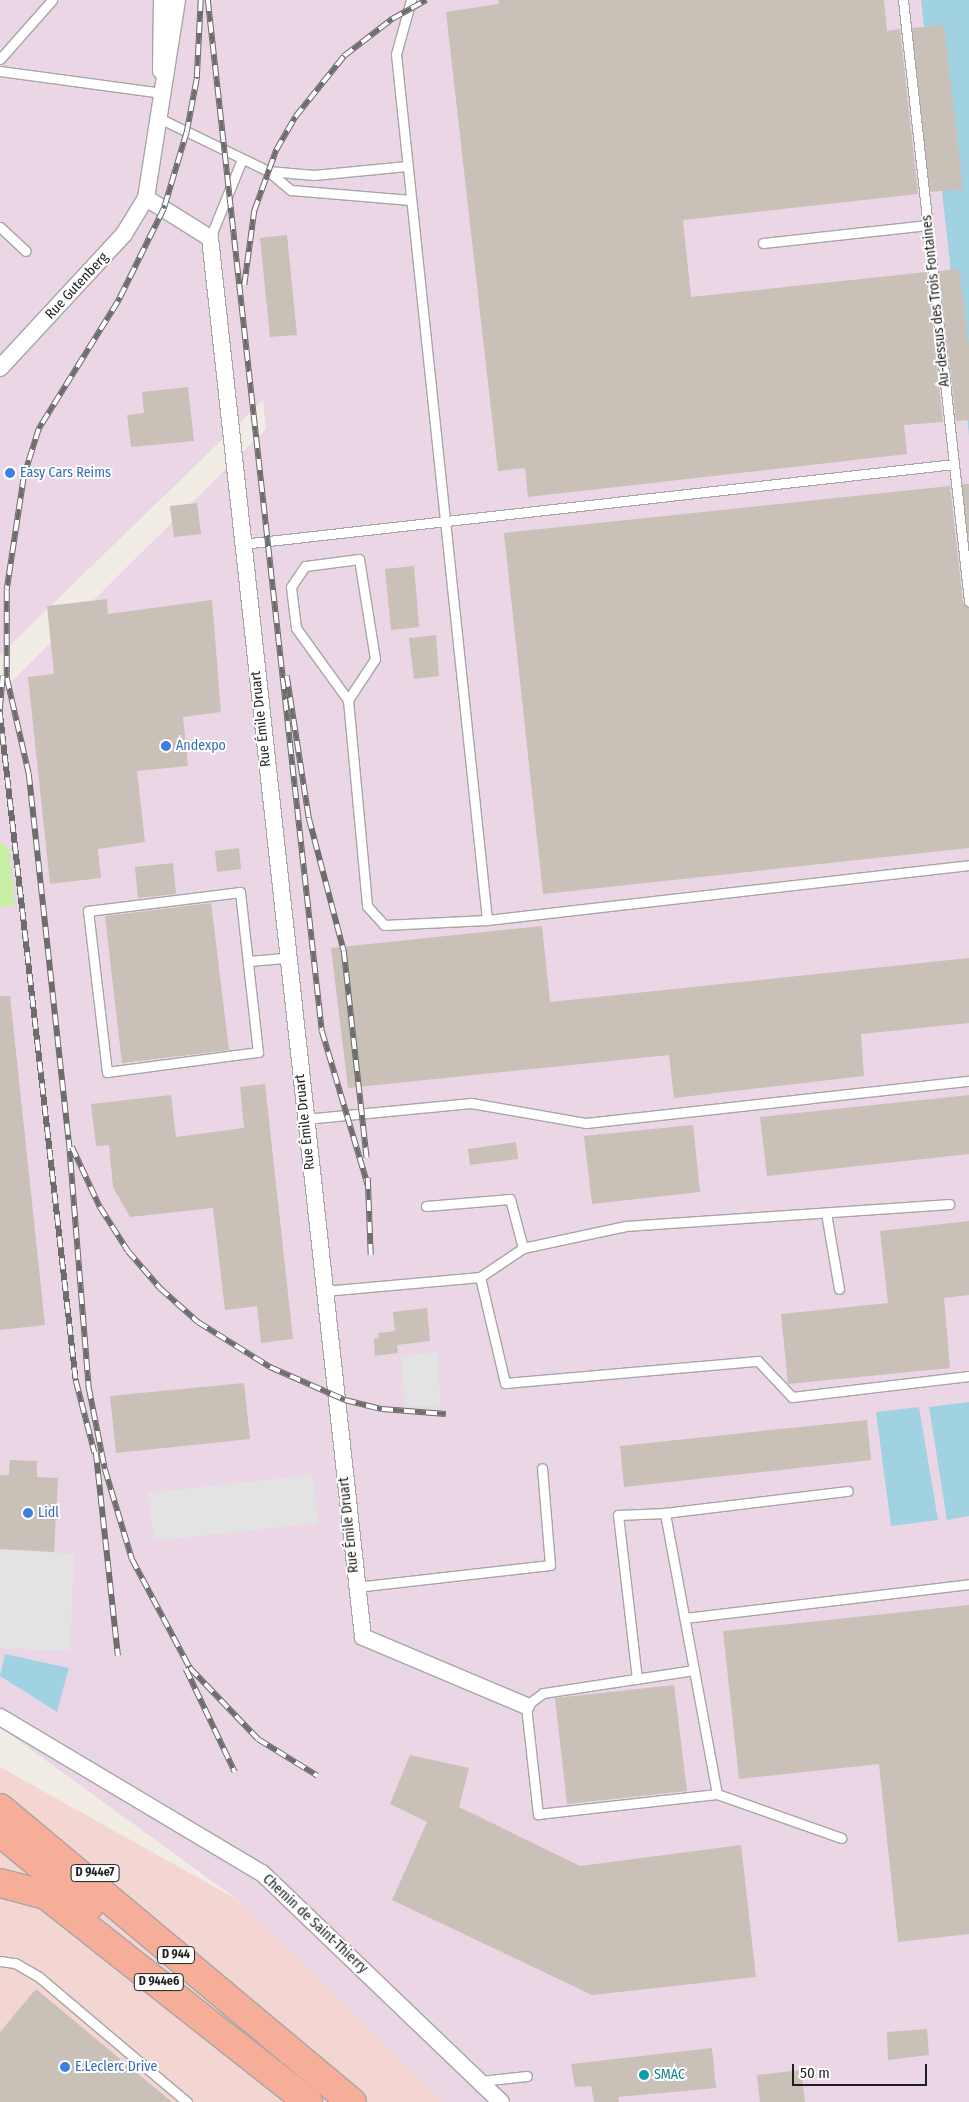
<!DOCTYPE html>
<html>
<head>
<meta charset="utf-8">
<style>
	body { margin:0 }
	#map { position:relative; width:969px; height:2102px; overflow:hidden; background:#f1ede5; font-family:"Fira Sans Condensed",sans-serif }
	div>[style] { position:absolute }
	.commercial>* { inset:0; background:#f3d5d2 }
	.industrial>* { inset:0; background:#ebd6e6 }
	.grass>* { inset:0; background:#c8efa6 }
	.parking>* { inset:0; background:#e3e3e3 }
	.water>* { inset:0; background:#a1d2e2 }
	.building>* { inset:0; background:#c9c0b7 }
	.roads { filter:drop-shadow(1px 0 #a6a6a6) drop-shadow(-1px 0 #a6a6a6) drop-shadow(0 1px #a6a6a6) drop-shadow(0 -1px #a6a6a6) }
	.service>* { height:9px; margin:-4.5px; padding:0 4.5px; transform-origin:4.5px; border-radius:4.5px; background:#fff }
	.minor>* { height:16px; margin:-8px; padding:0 8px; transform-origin:8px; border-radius:8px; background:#fff }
	.trunk>* { height:28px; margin:-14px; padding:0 14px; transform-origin:14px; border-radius:14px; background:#f7ae98 }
	.rail>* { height:5.5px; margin-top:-2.75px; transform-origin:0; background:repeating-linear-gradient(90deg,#fff 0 11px,#6d6d6d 0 22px); box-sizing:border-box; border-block:1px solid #6d6d6d }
	.dots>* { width:14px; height:14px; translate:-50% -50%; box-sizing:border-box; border:2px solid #fff; border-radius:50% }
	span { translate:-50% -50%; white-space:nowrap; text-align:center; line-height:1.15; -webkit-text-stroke:4px #fff; paint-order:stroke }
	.shield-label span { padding:1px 4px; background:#fff; border:1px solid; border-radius:4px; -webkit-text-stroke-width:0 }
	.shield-label { font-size:12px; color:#1f1f1f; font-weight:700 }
	.street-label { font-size:14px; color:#1f1f1f }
	.shop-label { font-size:14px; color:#366cbe }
	.left { translate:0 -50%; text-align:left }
	.culture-label { font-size:14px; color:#0d838f }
	.scale { position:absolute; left:792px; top:2064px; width:135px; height:22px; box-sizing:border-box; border:2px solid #1f1f1f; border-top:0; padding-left:6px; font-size:15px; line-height:18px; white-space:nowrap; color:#1f1f1f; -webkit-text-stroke:4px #fff; paint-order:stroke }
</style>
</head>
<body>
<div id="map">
	<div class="commercial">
		<i style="clip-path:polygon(0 1767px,238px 1900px,444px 2102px,0 2102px)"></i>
	</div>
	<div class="industrial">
		<i style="clip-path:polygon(0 0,969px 0,969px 2102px,444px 2102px,238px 1900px,0 1727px,0 693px,266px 429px,263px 400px,0 655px)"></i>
	</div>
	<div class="grass">
		<i style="clip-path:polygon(0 841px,9px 849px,15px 905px,0 907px)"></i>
	</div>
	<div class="parking">
		<i style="clip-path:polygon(437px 1352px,441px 1407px,405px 1406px,401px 1357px)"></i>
		<i style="clip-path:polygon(312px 1475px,318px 1523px,154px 1541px,148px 1493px)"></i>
		<i style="clip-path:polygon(0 1549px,74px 1554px,70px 1651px,0 1648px)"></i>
	</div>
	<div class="water">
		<i style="clip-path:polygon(921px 0,969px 0,969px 436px)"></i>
		<i style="clip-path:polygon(969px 1402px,969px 1516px,947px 1520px,929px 1407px)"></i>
		<i style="clip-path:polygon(919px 1407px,938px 1520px,891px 1526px,876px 1412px)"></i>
		<i style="clip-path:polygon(5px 1654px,69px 1668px,57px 1712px,0 1676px)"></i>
	</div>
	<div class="building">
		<i style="clip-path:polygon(498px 0,884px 0,887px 31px,900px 29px,918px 194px,683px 220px,691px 297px,927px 272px,943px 422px,904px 425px,907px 454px,528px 497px,525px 468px,498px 471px,446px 12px,499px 4px)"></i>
		<i style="clip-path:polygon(944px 25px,963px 189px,930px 192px,912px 28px)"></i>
		<i style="clip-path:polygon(287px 235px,297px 335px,270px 337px,260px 238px)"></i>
		<i style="clip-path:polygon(959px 269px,969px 347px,969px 420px,956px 421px,939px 271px)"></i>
		<i style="clip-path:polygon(188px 387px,194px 441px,131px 447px,127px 415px,144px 413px,142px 392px)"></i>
		<i style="clip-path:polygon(962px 484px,969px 484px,969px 544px)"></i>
		<i style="clip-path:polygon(950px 486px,963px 602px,969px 607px,969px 848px,543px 894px,504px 533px)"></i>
		<i style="clip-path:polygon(197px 503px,201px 534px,174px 537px,170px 506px)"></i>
		<i style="clip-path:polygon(414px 566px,419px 627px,391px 630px,385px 569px)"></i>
		<i style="clip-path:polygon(107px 599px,108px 614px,212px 600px,221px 712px,183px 717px,188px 766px,137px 771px,145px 842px,98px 849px,101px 878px,50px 884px,28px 677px,54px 674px,47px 606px)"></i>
		<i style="clip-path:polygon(436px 635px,439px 676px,414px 679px,409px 638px)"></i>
		<i style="clip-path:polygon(239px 848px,241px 869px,217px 872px,215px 851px)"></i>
		<i style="clip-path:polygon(173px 863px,176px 894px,138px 898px,135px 867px)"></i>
		<i style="clip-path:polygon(211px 903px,229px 1050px,122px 1063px,105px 916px)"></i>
		<i style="clip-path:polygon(542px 926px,550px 1002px,969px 958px,969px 1023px,861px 1034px,864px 1076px,674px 1098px,669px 1055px,348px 1088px,331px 948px)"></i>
		<i style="clip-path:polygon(0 996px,10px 996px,45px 1325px,0 1330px)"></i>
		<i style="clip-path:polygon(265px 1084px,293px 1339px,261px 1343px,257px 1306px,225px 1310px,213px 1208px,130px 1217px,113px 1187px,109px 1145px,96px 1146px,91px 1104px,171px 1095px,176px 1137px,244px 1128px,240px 1087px)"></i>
		<i style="clip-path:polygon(969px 1095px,969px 1154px,767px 1176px,760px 1117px)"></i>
		<i style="clip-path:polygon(693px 1125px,700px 1192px,592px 1204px,584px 1136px)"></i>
		<i style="clip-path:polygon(516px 1142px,518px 1159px,470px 1165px,468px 1149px)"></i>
		<i style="clip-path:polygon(969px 1221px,969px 1295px,944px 1298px,950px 1368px,788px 1384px,781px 1314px,888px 1303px,880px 1231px)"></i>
		<i style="clip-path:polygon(427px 1308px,430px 1341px,397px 1345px,398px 1353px,375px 1356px,374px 1339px,379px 1338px,378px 1333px,395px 1331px,393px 1312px)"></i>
		<i style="clip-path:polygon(244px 1383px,250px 1439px,116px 1453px,110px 1396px)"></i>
		<i style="clip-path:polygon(867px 1420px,871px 1460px,624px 1487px,620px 1446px)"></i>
		<i style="clip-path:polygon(10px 1460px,37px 1461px,37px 1477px,58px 1478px,54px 1552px,0 1549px,0 1475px,9px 1475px)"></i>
		<i style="clip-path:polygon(969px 1605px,969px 1934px,898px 1942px,879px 1764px,739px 1779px,723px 1631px)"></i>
		<i style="clip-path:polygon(674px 1685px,687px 1791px,567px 1804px,555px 1698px)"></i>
		<i style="clip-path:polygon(410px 1755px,469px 1768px,459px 1807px,580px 1866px,741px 1845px,756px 1977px,592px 1995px,392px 1900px,427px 1822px,390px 1804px)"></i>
		<i style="clip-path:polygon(36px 1989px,172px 2102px,0 2102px,0 2032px)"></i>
		<i style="clip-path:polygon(927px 2029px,929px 2055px,888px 2060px,887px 2032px)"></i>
		<i style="clip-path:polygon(712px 2048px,716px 2088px,618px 2097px,619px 2102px,594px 2102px,591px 2086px,575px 2087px,571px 2064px)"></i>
		<i style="clip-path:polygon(801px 2070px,805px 2102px,760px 2102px,757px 2075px)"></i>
	</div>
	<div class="roads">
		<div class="service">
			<i style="left:411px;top:0;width:56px;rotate:105.5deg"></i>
			<i style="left:396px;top:54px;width:871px;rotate:84deg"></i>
			<i style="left:903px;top:0;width:605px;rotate:83.73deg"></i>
			<i style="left:0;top:59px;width:79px;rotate:-48.6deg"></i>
			<i style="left:0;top:71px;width:164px;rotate:7.7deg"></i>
			<i style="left:161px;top:119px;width:119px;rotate:25.9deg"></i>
			<i style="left:268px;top:171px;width:46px;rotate:5deg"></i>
			<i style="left:314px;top:175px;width:93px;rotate:-5.5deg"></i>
			<i style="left:268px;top:171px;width:30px;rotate:40deg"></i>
			<i style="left:291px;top:190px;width:120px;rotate:4.8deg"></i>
			<i style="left:0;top:227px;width:35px;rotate:43deg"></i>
			<i style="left:210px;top:238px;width:85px;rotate:-67.9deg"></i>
			<i style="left:763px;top:243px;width:166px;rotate:-6.2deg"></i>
			<i style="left:242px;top:544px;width:716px;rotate:-6.41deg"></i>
			<i style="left:348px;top:700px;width:49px;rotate:-56.6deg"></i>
			<i style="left:375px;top:659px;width:101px;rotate:-99.1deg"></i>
			<i style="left:359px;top:559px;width:54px;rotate:172.6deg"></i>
			<i style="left:305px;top:566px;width:25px;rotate:124deg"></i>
			<i style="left:291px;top:587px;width:41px;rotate:83deg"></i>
			<i style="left:296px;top:628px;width:89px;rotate:54.2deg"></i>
			<i style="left:348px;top:700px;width:207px;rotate:84.7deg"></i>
			<i style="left:367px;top:906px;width:25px;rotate:48deg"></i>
			<i style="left:384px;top:925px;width:103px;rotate:-2.8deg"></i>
			<i style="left:487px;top:920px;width:485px;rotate:-6.5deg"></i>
			<i style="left:240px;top:892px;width:161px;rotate:83.6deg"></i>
			<i style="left:258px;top:1052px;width:152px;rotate:172.5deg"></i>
			<i style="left:107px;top:1072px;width:162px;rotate:-96.7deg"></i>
			<i style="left:88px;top:911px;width:153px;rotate:-7.1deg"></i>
			<i style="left:249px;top:961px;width:38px;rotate:-5deg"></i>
			<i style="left:305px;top:1119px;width:167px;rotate:-5.5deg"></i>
			<i style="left:471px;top:1103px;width:117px;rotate:9.9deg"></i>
			<i style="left:586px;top:1123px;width:385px;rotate:-6.3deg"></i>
			<i style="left:426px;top:1206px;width:84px;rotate:-4.8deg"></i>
			<i style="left:510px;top:1199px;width:51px;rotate:75.1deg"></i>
			<i style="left:826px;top:1213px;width:77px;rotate:80.3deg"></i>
			<i style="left:480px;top:1277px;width:52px;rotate:-34deg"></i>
			<i style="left:523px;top:1248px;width:105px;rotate:-12.1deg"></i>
			<i style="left:626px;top:1226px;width:324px;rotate:-3.9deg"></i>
			<i style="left:324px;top:1291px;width:157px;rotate:-5.1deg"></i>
			<i style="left:480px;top:1277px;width:109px;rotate:76.7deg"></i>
			<i style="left:505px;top:1383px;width:254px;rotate:-5deg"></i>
			<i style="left:758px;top:1361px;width:50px;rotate:46.6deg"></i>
			<i style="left:792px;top:1397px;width:178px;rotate:-6.8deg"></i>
			<i style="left:356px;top:1587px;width:195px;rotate:-6.5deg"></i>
			<i style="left:550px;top:1565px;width:97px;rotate:-94.7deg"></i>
			<i style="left:685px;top:1618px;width:286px;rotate:-6.8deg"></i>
			<i style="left:694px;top:1670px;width:153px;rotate:171.3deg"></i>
			<i style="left:543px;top:1693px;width:21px;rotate:143deg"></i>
			<i style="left:526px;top:1706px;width:109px;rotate:83.7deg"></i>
			<i style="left:538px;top:1814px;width:180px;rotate:-6.4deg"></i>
			<i style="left:717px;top:1794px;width:132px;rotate:19.5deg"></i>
			<i style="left:637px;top:1679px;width:165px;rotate:-96.6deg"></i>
			<i style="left:618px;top:1515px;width:47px;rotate:-2.4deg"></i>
			<i style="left:717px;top:1794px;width:286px;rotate:-100.5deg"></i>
			<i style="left:665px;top:1513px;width:184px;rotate:-6.9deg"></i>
			<i style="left:0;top:1961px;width:15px;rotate:8deg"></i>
			<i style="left:15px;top:1963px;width:28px;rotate:30deg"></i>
			<i style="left:39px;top:1977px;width:194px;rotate:40.2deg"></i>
			<i style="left:480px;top:2081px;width:47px;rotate:-6.1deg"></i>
		</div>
		<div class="minor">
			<i style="left:161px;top:71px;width:71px;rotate:-89.2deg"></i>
			<i style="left:146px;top:198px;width:75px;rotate:32deg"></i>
			<i style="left:210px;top:238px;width:1407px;rotate:83.76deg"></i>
			<i style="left:363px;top:1637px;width:177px;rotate:22.9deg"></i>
			<i style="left:0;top:368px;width:183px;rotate:-47.2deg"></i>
			<i style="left:124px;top:234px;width:42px;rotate:-58.6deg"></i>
			<i style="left:146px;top:198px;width:200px;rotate:-81.1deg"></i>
			<i style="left:0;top:1717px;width:305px;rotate:30.8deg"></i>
			<i style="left:262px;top:1873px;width:331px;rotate:43.8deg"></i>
		</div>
		<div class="trunk">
			<i style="left:0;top:1808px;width:459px;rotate:39.9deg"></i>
			<i style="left:0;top:1832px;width:116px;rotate:39.7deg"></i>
			<i style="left:0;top:1883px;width:48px;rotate:14.6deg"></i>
			<i style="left:46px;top:1895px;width:334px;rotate:38.3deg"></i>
		</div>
	</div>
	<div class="rail">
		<i style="left:201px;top:0;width:79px;rotate:92.9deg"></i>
		<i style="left:197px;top:79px;width:54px;rotate:100.7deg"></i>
		<i style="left:187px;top:132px;width:80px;rotate:106.6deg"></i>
		<i style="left:164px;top:209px;width:104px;rotate:116.3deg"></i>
		<i style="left:118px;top:302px;width:150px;rotate:121.9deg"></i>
		<i style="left:39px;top:429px;width:50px;rotate:107.4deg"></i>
		<i style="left:24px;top:477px;width:114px;rotate:98.6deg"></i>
		<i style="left:7px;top:590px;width:88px;rotate:90deg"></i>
		<i style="left:7px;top:678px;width:98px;rotate:77.1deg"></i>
		<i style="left:29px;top:774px;width:368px;rotate:83.8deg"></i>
		<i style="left:69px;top:1140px;width:249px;rotate:85.4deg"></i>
		<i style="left:89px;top:1388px;width:83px;rotate:78.8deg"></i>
		<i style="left:105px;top:1469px;width:94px;rotate:73.3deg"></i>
		<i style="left:132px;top:1559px;width:123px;rotate:62deg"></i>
		<i style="left:190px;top:1668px;width:98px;rotate:46.2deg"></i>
		<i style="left:258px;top:1739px;width:70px;rotate:31.7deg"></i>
		<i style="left:208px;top:0;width:1037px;rotate:83.69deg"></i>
		<i style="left:322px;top:1031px;width:161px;rotate:73.4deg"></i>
		<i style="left:244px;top:285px;width:75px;rotate:-82.3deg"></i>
		<i style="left:254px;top:211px;width:65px;rotate:-70.2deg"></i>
		<i style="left:276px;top:150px;width:38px;rotate:-60deg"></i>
		<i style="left:295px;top:117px;width:78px;rotate:-51.2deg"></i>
		<i style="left:344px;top:56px;width:61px;rotate:-37.6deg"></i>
		<i style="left:392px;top:19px;width:39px;rotate:-29deg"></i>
		<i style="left:3px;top:676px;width:36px;rotate:95deg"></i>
		<i style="left:0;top:712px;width:673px;rotate:83.52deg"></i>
		<i style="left:76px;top:1381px;width:75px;rotate:75.4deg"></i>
		<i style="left:287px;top:676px;width:144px;rotate:81.2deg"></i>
		<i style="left:309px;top:818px;width:138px;rotate:75.3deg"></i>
		<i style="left:344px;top:951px;width:208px;rotate:83.7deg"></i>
		<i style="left:72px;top:1147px;width:66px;rotate:65deg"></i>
		<i style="left:100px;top:1207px;width:52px;rotate:57.5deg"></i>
		<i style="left:128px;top:1251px;width:49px;rotate:49.1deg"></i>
		<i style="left:160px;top:1288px;width:51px;rotate:41.8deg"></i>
		<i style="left:198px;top:1322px;width:85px;rotate:32deg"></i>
		<i style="left:270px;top:1367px;width:82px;rotate:23.7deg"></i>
		<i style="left:345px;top:1400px;width:38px;rotate:14deg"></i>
		<i style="left:382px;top:1409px;width:64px;rotate:4.5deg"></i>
		<i style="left:368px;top:1178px;width:77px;rotate:87.8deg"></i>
		<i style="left:96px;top:1452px;width:205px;rotate:83.8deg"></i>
		<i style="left:186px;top:1669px;width:114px;rotate:64.6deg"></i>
	</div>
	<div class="dots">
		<i style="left:10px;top:473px;background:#3f7fe0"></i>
		<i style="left:166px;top:746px;background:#3f7fe0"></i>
		<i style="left:28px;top:1513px;background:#3f7fe0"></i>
		<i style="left:65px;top:2067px;background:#3f7fe0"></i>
		<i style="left:644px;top:2075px;background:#0f9aa8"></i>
	</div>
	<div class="shield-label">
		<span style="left:95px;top:1873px">D 944e7</span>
		<span style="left:176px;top:1955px">D 944</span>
		<span style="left:159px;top:1982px">D 944e6</span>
	</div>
	<div class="street-label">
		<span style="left:77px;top:286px;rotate:-47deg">Rue Gutenberg</span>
		<span style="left:936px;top:301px;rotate:-96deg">Au-dessus des Trois Fontaines</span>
		<span style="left:261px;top:719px;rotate:-96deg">Rue Émile Druart</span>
		<span style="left:305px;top:1122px;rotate:-96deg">Rue Émile Druart</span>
		<span style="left:349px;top:1525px;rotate:-96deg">Rue Émile Druart</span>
		<span style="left:315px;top:1924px;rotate:43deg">Chemin de Saint-Thierry</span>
	</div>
	<div class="shop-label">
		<span class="left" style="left:20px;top:473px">Easy Cars Reims</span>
		<span class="left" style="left:176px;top:746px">Andexpo</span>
		<span class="left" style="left:38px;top:1513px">Lidl</span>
		<span class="left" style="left:75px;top:2067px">E.Leclerc Drive</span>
	</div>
	<div class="culture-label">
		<span class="left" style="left:654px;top:2075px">SMAC</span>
	</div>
	<div class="scale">50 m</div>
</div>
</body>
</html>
